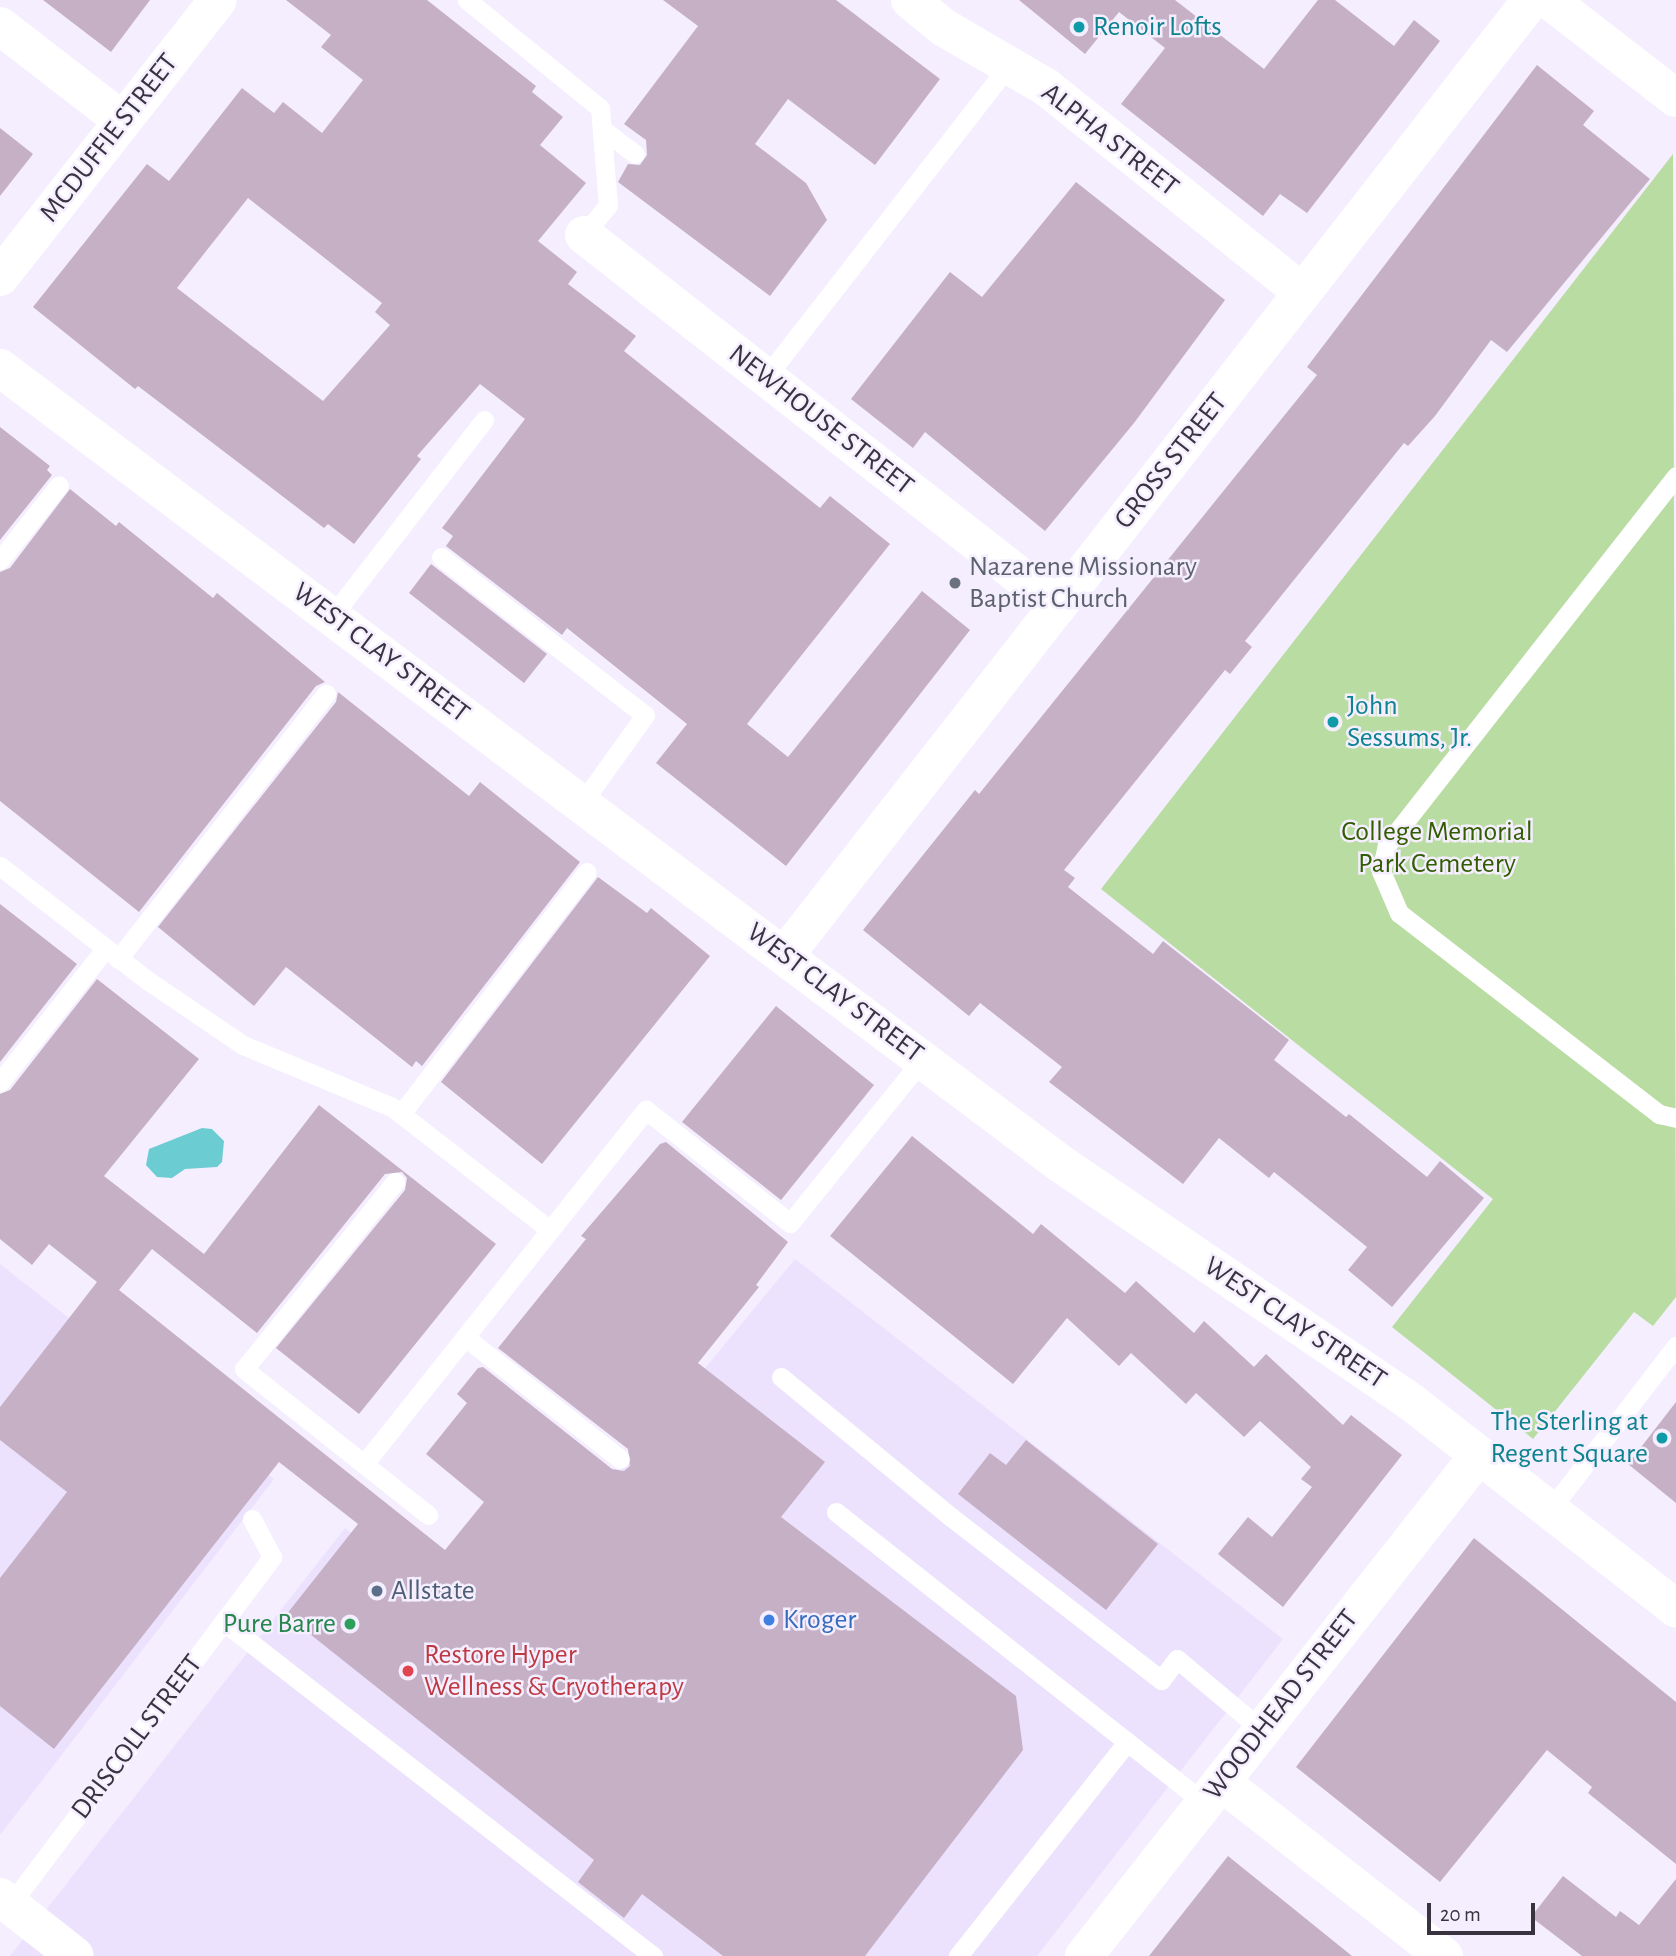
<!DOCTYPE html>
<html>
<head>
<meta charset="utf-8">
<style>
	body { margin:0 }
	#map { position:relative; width:1676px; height:1956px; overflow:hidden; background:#f4eeff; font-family:"Alegreya Sans",sans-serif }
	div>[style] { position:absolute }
	.built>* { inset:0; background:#ece2fe }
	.green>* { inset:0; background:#b9dca2 }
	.water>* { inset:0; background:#6bccd2 }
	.building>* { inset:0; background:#c6b0c6 }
	.service>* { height:19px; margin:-9.5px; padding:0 9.5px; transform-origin:9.5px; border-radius:9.5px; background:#fff }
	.minor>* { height:38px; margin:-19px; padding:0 19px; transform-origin:19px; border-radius:19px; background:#fff }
	.tertiary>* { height:38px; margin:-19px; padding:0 19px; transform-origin:19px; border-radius:19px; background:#fff }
	.secondary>* { height:38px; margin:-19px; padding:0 19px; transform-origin:19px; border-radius:19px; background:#fff }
	.dots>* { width:19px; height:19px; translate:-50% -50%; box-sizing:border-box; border:4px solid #f4eeff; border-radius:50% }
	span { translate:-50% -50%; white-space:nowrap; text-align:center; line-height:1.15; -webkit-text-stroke:5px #f4eeff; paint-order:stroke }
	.culture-label { font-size:28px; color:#0d838f }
	.left { translate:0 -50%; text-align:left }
	.right { translate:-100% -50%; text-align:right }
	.street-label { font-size:28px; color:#38333e }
	.worship-label { font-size:28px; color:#5b616d }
	.park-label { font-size:28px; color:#325c00 }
	.service-label { font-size:28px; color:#4e5e75 }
	.shop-label { font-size:28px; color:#366cbe }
	.leisure-label { font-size:28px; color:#27864d }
	.health-label { font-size:28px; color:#be3a42 }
	.scale { position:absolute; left:1427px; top:1903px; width:108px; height:32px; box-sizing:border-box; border:4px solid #38333e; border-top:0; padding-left:9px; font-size:21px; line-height:24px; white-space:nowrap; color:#38333e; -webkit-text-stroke:5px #f4eeff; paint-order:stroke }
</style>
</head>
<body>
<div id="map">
	<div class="built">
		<i style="clip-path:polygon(795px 1259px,1283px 1639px,1037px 1956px,10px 1956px,345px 1528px,556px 1688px,594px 1503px)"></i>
		<i style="clip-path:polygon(0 1264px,274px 1479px,0 1835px)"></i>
	</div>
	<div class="green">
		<i style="clip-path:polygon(1673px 154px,1676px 1297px,1653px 1326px,1634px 1312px,1533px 1439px,1392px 1327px,1493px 1199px,1101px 889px)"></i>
	</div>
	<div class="water">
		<i style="clip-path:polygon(202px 1128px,212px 1129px,224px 1141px,222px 1162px,217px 1167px,185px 1169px,172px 1178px,157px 1177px,146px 1165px,149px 1149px)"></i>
	</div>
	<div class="building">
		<i style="clip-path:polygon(43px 0,150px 0,111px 52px)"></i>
		<i style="clip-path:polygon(evenodd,286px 0,427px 0,536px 86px,532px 92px,563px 117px,540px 145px,586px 183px,538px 241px,577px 272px,568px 284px,636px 336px,624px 351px,820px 508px,830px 496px,890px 544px,747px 724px,788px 757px,922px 591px,970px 630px,786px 866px,656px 763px,687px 724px,567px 628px,562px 635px,446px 546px,453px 536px,442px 528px,525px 419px,480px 384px,417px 456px,421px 459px,354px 544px,328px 524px,324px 528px,138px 386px,135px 389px,33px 307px,147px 164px,169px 181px,242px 88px,274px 113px,283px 102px,322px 133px,363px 80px,321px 47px,331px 35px,286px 0,248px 198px,382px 303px,375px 312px,390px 325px,323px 401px,177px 288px,248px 198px)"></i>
		<i style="clip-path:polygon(663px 0,836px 0,940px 79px,875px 165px,788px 99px,755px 144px,806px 183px,827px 220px,770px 296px,618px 182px,628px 164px,640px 165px,647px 155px,646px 140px,624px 124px,698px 26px)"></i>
		<i style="clip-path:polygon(1019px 0,1175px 0,1264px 69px,1318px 0,1335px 0,1394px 46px,1414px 20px,1440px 41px,1307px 213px,1280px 194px,1263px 216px,1121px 104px,1165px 48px,1119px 12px,1085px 54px)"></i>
		<i style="clip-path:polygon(1537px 65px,1594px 111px,1583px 125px,1650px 179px,1507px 352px,1491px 340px,1435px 416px,1408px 446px,1404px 443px,1245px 641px,1252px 647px,1230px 674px,1225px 670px,1064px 870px,1075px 878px,1068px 887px,1153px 954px,1163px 941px,1289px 1040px,1274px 1060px,1346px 1117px,1349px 1114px,1427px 1177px,1440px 1161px,1484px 1198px,1392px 1307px,1348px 1270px,1367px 1247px,1274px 1172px,1269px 1178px,1219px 1138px,1183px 1184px,1049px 1082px,1062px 1067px,980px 1003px,969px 1016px,863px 930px,975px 790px,979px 794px,1317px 375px,1307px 367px)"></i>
		<i style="clip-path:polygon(0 128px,33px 154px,0 196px)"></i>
		<i style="clip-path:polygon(1076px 182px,1225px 300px,1134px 423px,1045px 531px,925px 432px,913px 448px,851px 399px,950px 272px,982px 297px)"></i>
		<i style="clip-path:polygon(0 427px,50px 466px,47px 470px,52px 475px,0 540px)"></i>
		<i style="clip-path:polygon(70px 489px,116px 526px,119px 522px,213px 598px,217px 593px,325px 682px,316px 686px,139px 912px,0 801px,0 572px,10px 568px)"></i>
		<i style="clip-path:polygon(431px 564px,547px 654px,524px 683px,409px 593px)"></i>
		<i style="clip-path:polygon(338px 692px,469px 796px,480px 782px,580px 862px,422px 1066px,416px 1061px,412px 1067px,286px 967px,254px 1006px,158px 927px,336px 702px)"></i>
		<i style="clip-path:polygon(598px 877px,647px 913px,651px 908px,710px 956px,542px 1164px,441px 1082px)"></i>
		<i style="clip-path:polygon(0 904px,77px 964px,0 1062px)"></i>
		<i style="clip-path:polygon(97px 979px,199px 1059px,104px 1176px,204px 1254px,319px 1105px,496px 1244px,359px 1414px,276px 1348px,405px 1190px,407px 1178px,402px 1172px,385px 1174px,257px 1333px,152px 1249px,119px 1290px,445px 1550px,484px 1502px,426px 1454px,467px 1403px,457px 1394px,478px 1368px,483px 1367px,612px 1469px,624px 1471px,630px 1466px,628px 1449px,498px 1348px,586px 1239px,581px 1236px,660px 1144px,666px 1142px,788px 1242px,756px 1285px,759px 1287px,698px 1363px,825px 1462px,781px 1517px,1016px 1696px,1023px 1750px,865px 1956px,723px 1956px,642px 1894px,624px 1918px,578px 1882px,594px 1860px,286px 1615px,358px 1524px,279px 1462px,54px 1749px,0 1706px,0 1578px,67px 1492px,0 1440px,0 1407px,97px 1282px,49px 1244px,32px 1265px,0 1239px,0 1094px,10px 1090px)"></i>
		<i style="clip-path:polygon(776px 1006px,874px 1085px,781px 1200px,682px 1122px)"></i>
		<i style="clip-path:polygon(912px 1136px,1033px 1234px,1041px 1224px,1125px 1293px,1136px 1281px,1194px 1333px,1204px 1321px,1254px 1367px,1266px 1354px,1343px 1425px,1351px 1415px,1402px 1455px,1283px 1607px,1218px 1554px,1248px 1517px,1272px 1537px,1312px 1487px,1301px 1479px,1311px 1467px,1260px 1421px,1244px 1437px,1196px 1393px,1186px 1404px,1131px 1353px,1119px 1366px,1067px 1318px,1013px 1384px,830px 1236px)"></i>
		<i style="clip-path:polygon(1676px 1402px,1676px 1503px,1628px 1464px)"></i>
		<i style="clip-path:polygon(1026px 1440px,1158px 1544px,1106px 1610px,958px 1494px,990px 1453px,1006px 1465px)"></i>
		<i style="clip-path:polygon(1474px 1538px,1676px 1702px,1676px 1864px,1588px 1793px,1592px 1787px,1547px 1750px,1440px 1882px,1296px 1767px)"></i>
		<i style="clip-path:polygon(1228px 1856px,1352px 1956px,1149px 1956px)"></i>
		<i style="clip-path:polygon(1563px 1876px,1616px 1917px,1620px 1911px,1639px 1925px,1676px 1879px,1676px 1956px,1582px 1956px,1531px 1917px)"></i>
	</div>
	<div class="service">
		<i style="left:467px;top:0;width:171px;rotate:39.1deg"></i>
		<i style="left:600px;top:108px;width:97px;rotate:85.3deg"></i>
		<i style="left:608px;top:205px;width:38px;rotate:129deg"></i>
		<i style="left:602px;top:129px;width:41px;rotate:37.1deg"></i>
		<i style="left:766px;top:377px;width:397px;rotate:-52.1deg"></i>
		<i style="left:1676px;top:476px;width:469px;rotate:128.1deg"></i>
		<i style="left:1387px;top:845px;width:27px;rotate:103deg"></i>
		<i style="left:1381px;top:871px;width:46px;rotate:66.8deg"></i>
		<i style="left:1399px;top:913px;width:329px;rotate:37.7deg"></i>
		<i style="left:1659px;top:1114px;width:17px;rotate:13deg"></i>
		<i style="left:441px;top:557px;width:258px;rotate:37.8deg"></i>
		<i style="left:645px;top:715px;width:108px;rotate:125.6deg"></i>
		<i style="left:0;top:560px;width:95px;rotate:-51.8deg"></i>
		<i style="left:332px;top:616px;width:248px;rotate:-52.2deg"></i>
		<i style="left:0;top:866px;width:186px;rotate:37.8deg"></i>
		<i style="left:147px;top:980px;width:116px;rotate:34.1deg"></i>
		<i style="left:243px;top:1045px;width:161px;rotate:22.6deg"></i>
		<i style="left:392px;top:1107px;width:200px;rotate:37.9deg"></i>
		<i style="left:118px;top:959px;width:337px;rotate:-51.9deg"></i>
		<i style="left:0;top:1082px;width:169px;rotate:-51.7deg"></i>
		<i style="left:401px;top:1114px;width:305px;rotate:-52.5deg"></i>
		<i style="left:395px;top:1182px;width:240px;rotate:128.9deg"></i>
		<i style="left:244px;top:1369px;width:235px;rotate:38.4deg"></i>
		<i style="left:465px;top:1337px;width:197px;rotate:38.2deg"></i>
		<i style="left:781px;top:1377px;width:220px;rotate:39.5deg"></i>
		<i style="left:951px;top:1517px;width:266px;rotate:37.8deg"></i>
		<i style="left:1161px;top:1680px;width:26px;rotate:-53deg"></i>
		<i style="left:1177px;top:1659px;width:111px;rotate:39.9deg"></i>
		<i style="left:364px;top:1464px;width:453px;rotate:-51.5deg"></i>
		<i style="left:646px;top:1110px;width:183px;rotate:38.1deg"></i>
		<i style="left:790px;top:1223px;width:211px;rotate:-51deg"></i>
		<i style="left:1550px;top:1510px;width:207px;rotate:-52.5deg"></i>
		<i style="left:836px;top:1512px;width:469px;rotate:38.3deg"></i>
		<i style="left:224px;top:1622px;width:544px;rotate:37.9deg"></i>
		<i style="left:10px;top:1905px;width:436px;rotate:-53deg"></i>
		<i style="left:272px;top:1557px;width:43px;rotate:-117.8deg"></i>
		<i style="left:958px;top:1956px;width:273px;rotate:-51.7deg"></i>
	</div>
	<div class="minor">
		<i style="left:910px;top:0;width:43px;rotate:39.3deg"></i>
		<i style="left:943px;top:27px;width:119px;rotate:30.2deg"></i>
		<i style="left:1046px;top:87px;width:328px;rotate:38.7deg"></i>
		<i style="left:584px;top:235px;width:602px;rotate:38.05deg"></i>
		<i style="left:0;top:368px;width:1326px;rotate:36.88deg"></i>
		<i style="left:1061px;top:1164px;width:423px;rotate:34.2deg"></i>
		<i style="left:1411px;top:1402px;width:336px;rotate:37.9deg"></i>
		<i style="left:785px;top:955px;width:1212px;rotate:-52deg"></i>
		<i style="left:1221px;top:1782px;width:283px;rotate:38deg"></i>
		<i style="left:1084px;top:1956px;width:638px;rotate:-51.75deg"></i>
	</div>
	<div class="tertiary">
		<i style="left:0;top:26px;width:155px;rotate:37.7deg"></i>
		<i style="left:0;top:277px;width:352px;rotate:-51.8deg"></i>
	</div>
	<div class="secondary">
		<i style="left:1549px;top:0;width:160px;rotate:37.7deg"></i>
		<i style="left:0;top:1897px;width:95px;rotate:38.2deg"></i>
	</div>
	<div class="dots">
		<i style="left:1079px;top:27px;background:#0f9aa8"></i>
		<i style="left:955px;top:583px;background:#6b7280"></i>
		<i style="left:1333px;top:722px;background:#0f9aa8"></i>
		<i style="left:1662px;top:1438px;background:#0f9aa8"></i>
		<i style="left:377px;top:1591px;background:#5c6f8a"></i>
		<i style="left:769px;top:1620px;background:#3f7fe0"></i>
		<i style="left:350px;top:1624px;background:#2e9e5b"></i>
		<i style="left:408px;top:1671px;background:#e0444e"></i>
	</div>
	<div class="culture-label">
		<span class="left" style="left:1093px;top:27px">Renoir Lofts</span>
		<span class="left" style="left:1347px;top:722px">John<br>Sessums, Jr.</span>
		<span class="right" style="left:1648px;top:1438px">The Sterling at<br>Regent Square</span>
	</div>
	<div class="street-label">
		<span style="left:109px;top:138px;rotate:-52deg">MCDUFFIE STREET</span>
		<span style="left:1110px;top:140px;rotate:38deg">ALPHA STREET</span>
		<span style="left:821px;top:420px;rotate:38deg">NEWHOUSE STREET</span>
		<span style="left:1171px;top:461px;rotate:-52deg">GROSS STREET</span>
		<span style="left:381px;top:653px;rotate:37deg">WEST CLAY STREET</span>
		<span style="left:835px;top:993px;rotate:37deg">WEST CLAY STREET</span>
		<span style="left:1295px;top:1323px;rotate:34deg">WEST CLAY STREET</span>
		<span style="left:1281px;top:1705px;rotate:-52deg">WOODHEAD STREET</span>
		<span style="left:137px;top:1737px;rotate:-53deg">DRISCOLL STREET</span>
	</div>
	<div class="worship-label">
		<span class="left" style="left:969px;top:583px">Nazarene Missionary<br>Baptist Church</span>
	</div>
	<div class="park-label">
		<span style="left:1437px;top:848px">College Memorial<br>Park Cemetery</span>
	</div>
	<div class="service-label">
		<span class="left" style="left:391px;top:1591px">Allstate</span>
	</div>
	<div class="shop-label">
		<span class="left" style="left:783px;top:1620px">Kroger</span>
	</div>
	<div class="leisure-label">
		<span class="right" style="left:336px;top:1624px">Pure Barre</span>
	</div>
	<div class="health-label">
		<span class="left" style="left:424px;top:1671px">Restore Hyper<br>Wellness &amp; Cryotherapy</span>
	</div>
	<div class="scale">20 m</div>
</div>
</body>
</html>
